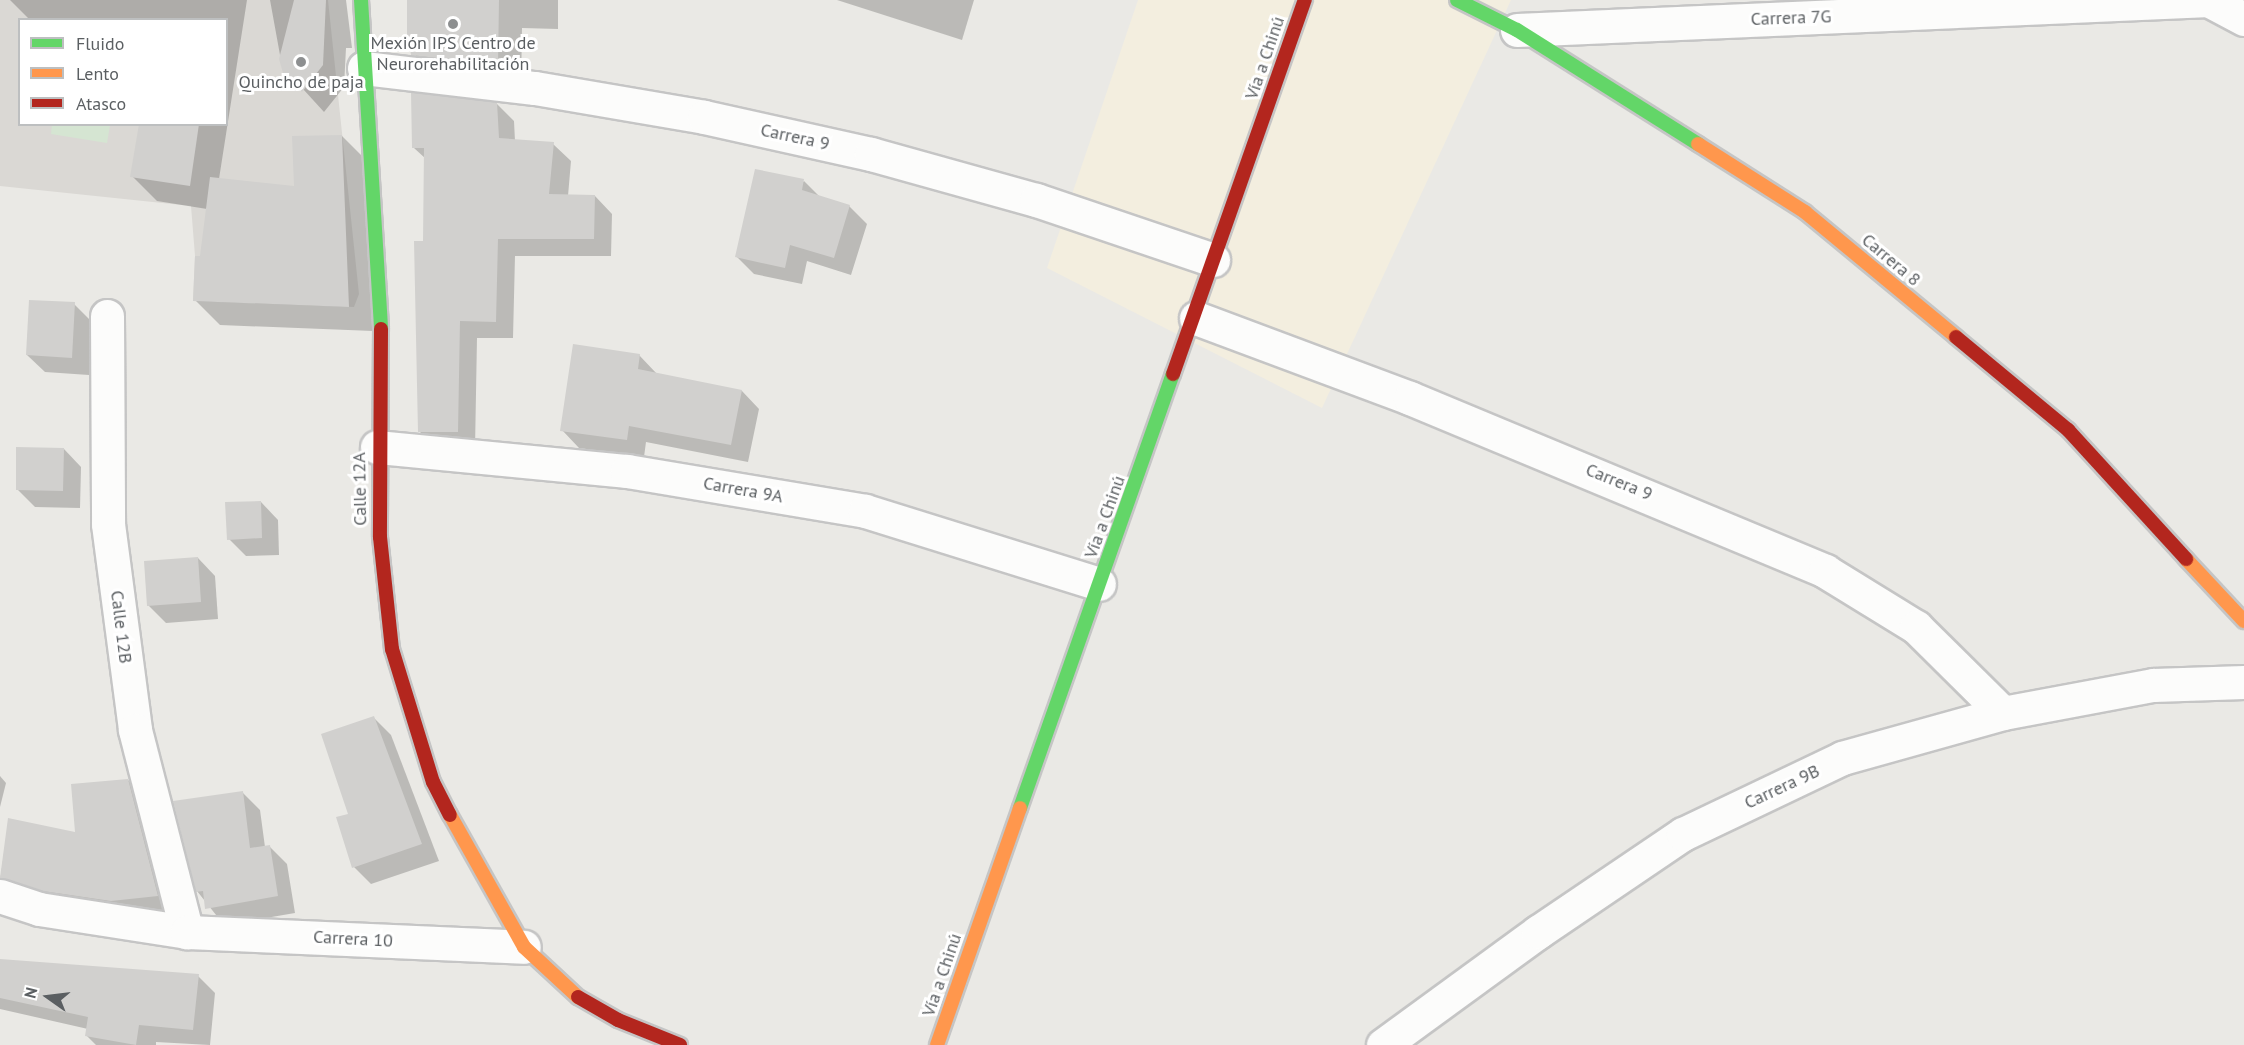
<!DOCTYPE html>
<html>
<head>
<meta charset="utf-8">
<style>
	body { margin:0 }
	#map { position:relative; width:2244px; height:1045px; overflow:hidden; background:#eae9e5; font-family:"PT Sans",sans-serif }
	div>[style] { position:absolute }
	.commercial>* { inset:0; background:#f3eedf }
	.education>* { inset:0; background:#dad8d4 }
	.green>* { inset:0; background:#d5e5d2 }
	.shadow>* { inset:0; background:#0003 }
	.building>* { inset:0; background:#d1d0ce }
	.roads { filter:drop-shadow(2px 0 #c5c5c5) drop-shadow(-2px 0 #c5c5c5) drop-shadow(0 2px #c5c5c5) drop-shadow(0 -2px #c5c5c5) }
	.street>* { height:33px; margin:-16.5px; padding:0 16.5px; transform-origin:16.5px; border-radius:16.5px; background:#fcfcfb }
	.fast>* { height:14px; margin:-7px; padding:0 7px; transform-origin:7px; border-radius:7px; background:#63d668 }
	.slow>* { height:14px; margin:-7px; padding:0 7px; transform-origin:7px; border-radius:7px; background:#ff974d }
	.jam>* { height:14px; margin:-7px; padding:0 7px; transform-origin:7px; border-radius:7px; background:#b3261e }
	.dots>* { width:16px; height:16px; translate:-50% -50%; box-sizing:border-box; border:3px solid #fff; border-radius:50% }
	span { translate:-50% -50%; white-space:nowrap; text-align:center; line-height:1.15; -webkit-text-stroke:6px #fff; paint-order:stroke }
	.street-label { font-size:18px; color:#5b5f62 }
	.poi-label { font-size:18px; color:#5b5f62 }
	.legend { position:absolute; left:18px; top:18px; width:210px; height:108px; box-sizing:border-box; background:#fff; border:2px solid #bdbfc0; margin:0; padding:8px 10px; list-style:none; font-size:18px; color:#5b5f62 }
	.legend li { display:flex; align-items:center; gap:12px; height:30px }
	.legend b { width:30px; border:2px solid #bdbfc0 }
	.north { position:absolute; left:18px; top:967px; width:60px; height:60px; -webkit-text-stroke:4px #fff; paint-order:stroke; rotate:284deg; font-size:16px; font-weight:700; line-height:24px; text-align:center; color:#5b5f62 }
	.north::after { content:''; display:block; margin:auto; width:21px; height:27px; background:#5b5f62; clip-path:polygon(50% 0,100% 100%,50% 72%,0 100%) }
</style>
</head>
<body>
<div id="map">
	<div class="commercial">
		<i style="clip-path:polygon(1138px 0,1511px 0,1322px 408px,1047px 268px)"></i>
	</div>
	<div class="education">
		<i style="clip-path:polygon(evenodd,0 0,328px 0,359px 294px,354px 307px,193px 301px,195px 256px,191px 206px,0 186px,0 0,20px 20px,226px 20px,226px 124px,20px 124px,20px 20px)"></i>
	</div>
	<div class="green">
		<i style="clip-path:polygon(52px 125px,110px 125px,107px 143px,51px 134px)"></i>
	</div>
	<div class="shadow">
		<i style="clip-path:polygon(10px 0,247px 0,219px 179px,296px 187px,342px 136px,367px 161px,373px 331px,220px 325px,195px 300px,207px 209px,157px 201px,132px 176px,140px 124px,226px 124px,226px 20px,30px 20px)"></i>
		<i style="clip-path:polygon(270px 0,346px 0,352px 48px,346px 48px,344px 87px,324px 112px,282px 66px)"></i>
		<i style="clip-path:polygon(409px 0,558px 0,558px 29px,522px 28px,521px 88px,436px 78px,408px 47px)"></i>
		<i style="clip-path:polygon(837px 0,974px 0,962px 40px)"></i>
		<i style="clip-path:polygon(497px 104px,514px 121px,515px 141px,553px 144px,571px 161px,568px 196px,595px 196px,612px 214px,611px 256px,515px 256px,513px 338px,477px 338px,475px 449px,437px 449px,419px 431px,426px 159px,414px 148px)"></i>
		<i style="clip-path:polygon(804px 181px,820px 197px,849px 206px,867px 224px,851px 275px,807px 261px,802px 284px,754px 274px,737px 257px)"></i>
		<i style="clip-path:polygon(74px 304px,91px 321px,89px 375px,45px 372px,27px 355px)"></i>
		<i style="clip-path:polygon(639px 355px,657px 374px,742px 391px,759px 409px,748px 462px,646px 442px,644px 457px,579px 448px,562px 430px)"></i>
		<i style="clip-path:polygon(64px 449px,81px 467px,80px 508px,35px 507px,17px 489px)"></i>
		<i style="clip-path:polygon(261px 502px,278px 520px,279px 555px,246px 556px,229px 539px)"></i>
		<i style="clip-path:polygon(198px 558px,215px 576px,218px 619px,166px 623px,148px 605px)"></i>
		<i style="clip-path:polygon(374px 718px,391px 735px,439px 861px,371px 884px,354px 867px,350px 815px)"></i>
		<i style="clip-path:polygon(0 776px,6px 783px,0 807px)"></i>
		<i style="clip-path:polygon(128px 780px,145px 798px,175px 913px,129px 918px,0 881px,9px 819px,77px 834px)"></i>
		<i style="clip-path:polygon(242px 792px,260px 810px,265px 847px,269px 846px,287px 864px,295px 913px,224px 925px,197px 891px)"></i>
		<i style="clip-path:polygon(0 961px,198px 976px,215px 993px,210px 1045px,156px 1042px,156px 1045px,96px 1045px,87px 1036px,88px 1029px,0 1009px)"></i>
	</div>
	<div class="building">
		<i style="clip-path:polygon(294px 0,326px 0,323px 65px,302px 92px,283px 73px,279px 59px)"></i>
		<i style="clip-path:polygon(407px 0,499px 0,498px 65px,411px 55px,410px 48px,407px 48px)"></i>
		<i style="clip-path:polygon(411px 92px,497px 102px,499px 138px,554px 142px,549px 194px,595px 195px,594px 239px,498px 239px,496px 322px,460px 321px,458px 432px,418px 432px,414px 241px,423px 241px,424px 148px,412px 148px)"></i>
		<i style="clip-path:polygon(139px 124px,199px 124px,190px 186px,130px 177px)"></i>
		<i style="clip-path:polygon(342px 135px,349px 307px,193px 301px,195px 256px,200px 256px,210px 177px,294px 186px,292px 136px)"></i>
		<i style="clip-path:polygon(755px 169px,804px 179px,802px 190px,850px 205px,834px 258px,790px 245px,785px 268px,735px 257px)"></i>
		<i style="clip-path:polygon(29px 300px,75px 302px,72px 358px,26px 355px)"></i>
		<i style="clip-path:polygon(573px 344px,640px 354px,638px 369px,742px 390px,731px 445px,629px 426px,627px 440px,560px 431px)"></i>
		<i style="clip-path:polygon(16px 447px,64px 448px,63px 491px,16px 490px)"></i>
		<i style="clip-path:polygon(261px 501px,262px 538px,227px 540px,225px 502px)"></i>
		<i style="clip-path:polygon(198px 557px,201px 602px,147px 606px,144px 561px)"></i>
		<i style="clip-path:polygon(374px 716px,422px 844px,352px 868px,336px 817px,348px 814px,321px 734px)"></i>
		<i style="clip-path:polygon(128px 779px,158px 896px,111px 901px,43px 891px,0 878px,8px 818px,75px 832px,71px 784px)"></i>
		<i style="clip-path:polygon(243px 791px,250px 848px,270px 845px,278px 896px,205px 909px,203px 891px,196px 892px,173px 801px)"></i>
		<i style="clip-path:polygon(0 959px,199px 974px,193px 1030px,139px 1025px,136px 1045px,85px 1036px,88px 1017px,0 998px)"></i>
	</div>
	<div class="roads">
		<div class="street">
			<i style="left:2208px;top:0;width:41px;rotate:27.8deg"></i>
			<i style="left:1517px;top:30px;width:693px;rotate:-2.48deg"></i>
			<i style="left:364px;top:68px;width:172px;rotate:6.7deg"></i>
			<i style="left:535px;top:88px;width:171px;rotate:9.7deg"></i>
			<i style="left:704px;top:117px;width:171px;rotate:12.5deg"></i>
			<i style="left:871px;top:154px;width:171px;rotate:15.6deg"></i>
			<i style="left:1036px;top:200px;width:187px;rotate:18.7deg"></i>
			<i style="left:107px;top:316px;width:208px;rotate:89.7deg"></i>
			<i style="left:108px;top:524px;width:208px;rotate:82.5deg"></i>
			<i style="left:135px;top:730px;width:209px;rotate:75.6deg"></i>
			<i style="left:1196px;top:318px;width:228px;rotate:20.5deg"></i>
			<i style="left:1410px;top:398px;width:450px;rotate:22.6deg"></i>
			<i style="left:1825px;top:571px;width:107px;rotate:31.6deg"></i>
			<i style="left:1916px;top:627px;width:122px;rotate:44.7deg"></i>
			<i style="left:377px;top:447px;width:251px;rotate:5.5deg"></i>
			<i style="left:627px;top:471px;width:241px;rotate:9.5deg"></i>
			<i style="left:865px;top:511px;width:245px;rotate:17.3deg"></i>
			<i style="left:0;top:896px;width:41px;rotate:18.4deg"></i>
			<i style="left:39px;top:909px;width:150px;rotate:8.8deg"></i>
			<i style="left:187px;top:932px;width:337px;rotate:2.5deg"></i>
			<i style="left:1383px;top:1045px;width:192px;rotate:-36.1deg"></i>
			<i style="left:1538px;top:932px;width:175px;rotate:-34.1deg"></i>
			<i style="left:1683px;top:834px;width:176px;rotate:-25.5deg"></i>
			<i style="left:1842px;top:758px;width:167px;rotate:-15.6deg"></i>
			<i style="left:2003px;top:713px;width:153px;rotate:-10.6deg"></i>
			<i style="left:2153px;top:685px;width:91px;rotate:-1.9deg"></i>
		</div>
		<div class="fast">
			<i style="left:361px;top:0;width:330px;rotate:86.5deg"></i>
			<i style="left:1457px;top:0;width:67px;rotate:26.6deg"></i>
			<i style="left:1517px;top:30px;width:214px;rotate:32.2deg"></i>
			<i style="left:1020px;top:808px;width:460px;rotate:-70.6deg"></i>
		</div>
		<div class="slow">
			<i style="left:1698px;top:144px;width:127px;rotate:32.4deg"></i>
			<i style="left:1805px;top:212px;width:196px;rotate:39.6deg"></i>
			<i style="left:2186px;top:559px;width:85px;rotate:46.9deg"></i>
			<i style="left:450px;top:815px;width:151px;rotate:60.7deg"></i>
			<i style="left:524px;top:947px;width:74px;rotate:42.8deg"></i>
			<i style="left:937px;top:1045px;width:251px;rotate:-70.7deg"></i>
		</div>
		<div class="jam">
			<i style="left:381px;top:329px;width:208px;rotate:90.3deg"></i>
			<i style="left:380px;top:537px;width:113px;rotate:83.9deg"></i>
			<i style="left:392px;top:649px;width:139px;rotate:72.9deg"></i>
			<i style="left:433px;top:782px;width:37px;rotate:63deg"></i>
			<i style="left:1956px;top:337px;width:146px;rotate:39.7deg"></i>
			<i style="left:2068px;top:430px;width:175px;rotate:47.5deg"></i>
			<i style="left:1173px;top:374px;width:397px;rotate:-70.6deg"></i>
			<i style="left:578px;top:997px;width:46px;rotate:29.9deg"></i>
			<i style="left:618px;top:1020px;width:67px;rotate:22deg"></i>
		</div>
	</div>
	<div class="dots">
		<i style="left:453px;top:24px;background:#8d8f90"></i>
		<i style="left:301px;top:62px;background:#8d8f90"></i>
	</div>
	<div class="street-label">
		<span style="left:1791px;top:18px;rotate:-2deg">Carrera 7G</span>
		<span style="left:1265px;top:58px;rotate:-71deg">Vía a Chinú</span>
		<span style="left:795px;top:137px;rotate:12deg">Carrera 9</span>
		<span style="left:1891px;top:260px;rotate:40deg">Carrera 8</span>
		<span style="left:1619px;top:482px;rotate:22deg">Carrera 9</span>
		<span style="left:360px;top:489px;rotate:-91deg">Calle 12A</span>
		<span style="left:743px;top:490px;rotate:10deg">Carrera 9A</span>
		<span style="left:1105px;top:517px;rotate:-70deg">Vía a Chinú</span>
		<span style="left:121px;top:627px;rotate:83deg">Calle 12B</span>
		<span style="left:1782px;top:787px;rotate:-25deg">Carrera 9B</span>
		<span style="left:353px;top:939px;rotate:3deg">Carrera 10</span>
		<span style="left:942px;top:975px;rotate:-71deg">Vía a Chinú</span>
	</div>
	<div class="poi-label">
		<span style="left:453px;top:54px">Mexión IPS Centro de<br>Neurorehabilitación</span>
		<span style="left:301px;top:82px">Quincho de paja</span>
	</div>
	<ul class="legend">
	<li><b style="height:8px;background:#63d668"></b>Fluido</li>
	<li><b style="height:8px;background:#ff974d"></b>Lento</li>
	<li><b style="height:8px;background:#b3261e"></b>Atasco</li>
	</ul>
	<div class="north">N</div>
</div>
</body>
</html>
